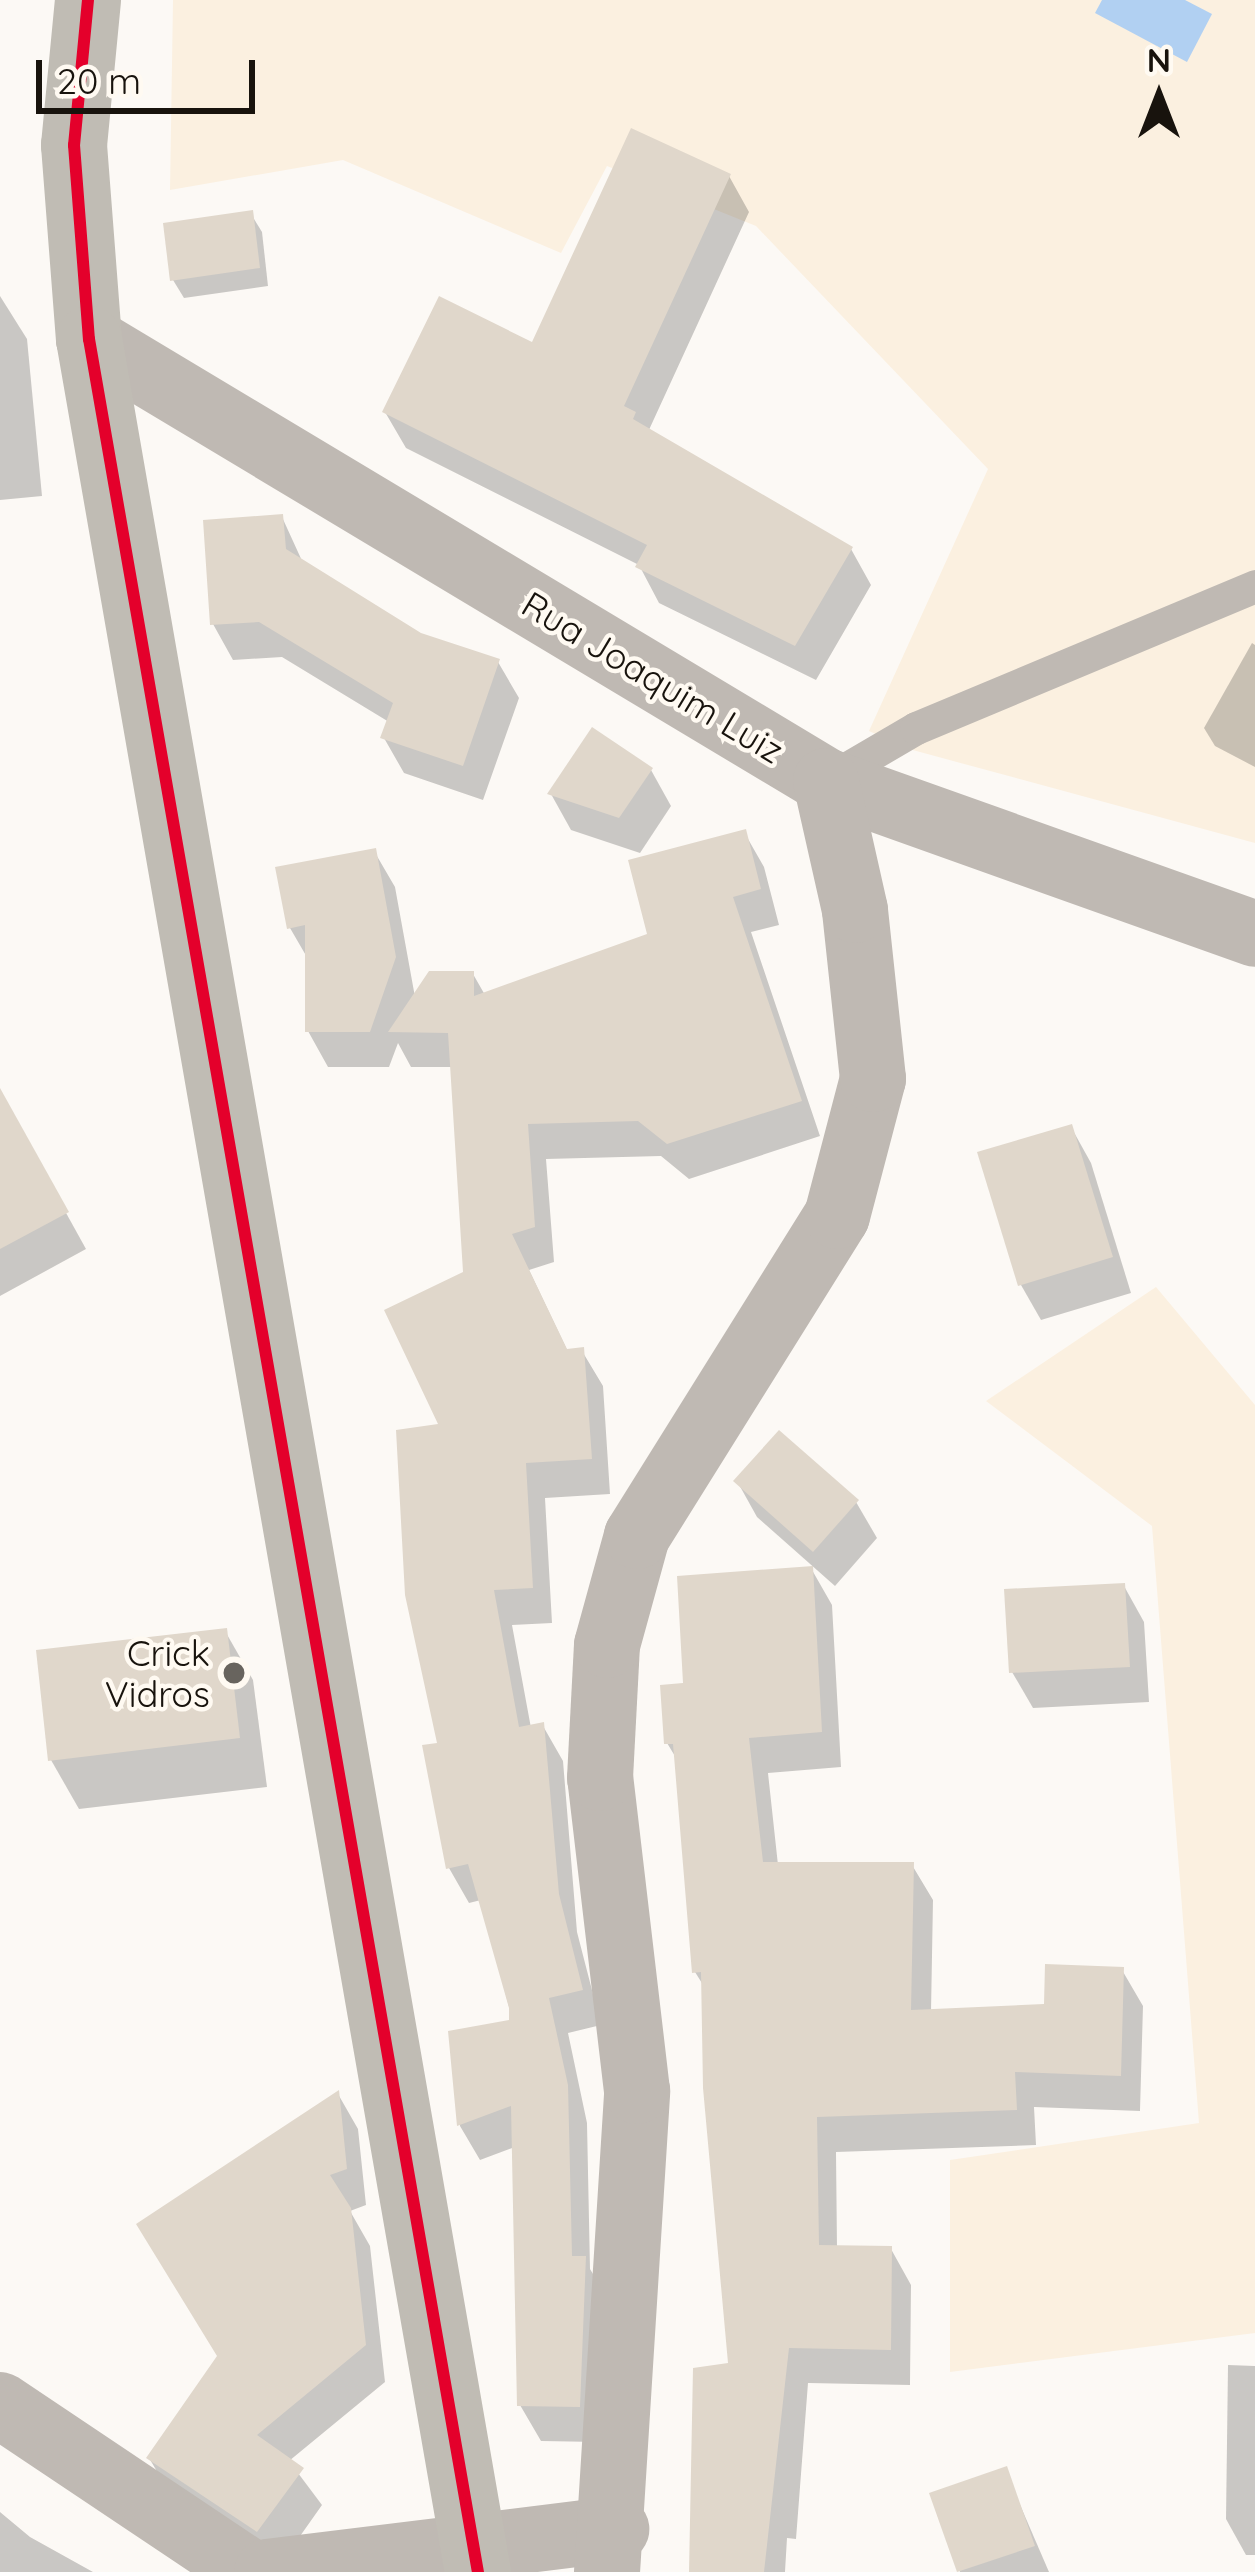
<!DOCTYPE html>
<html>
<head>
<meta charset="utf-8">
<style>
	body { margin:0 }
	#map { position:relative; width:1255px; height:2572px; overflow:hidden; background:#fcf9f5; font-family:Quicksand,sans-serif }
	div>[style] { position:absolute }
	.green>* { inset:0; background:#fbf0e0 }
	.water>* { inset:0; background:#b1d0f2 }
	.shadow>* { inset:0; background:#0003 }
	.building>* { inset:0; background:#e0d7cb }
	.lane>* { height:33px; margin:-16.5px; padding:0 16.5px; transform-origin:16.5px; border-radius:16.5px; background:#bfb9b3 }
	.street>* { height:66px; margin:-33px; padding:0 33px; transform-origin:33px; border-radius:33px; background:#bfb9b3 }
	.primary>* { height:66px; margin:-33px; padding:0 33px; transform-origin:33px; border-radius:33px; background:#c0bcb4 }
	.bus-1>* { height:12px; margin:-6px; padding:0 6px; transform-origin:6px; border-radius:6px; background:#e4002b }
	.dots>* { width:33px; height:33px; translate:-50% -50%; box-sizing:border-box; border:6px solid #fffaf2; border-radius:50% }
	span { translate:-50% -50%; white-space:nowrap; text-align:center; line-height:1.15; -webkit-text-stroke:9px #fffaf2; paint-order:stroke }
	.street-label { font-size:36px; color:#18130d }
	.poi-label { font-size:36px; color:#18130d }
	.right { translate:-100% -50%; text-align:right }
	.north { position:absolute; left:1099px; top:36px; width:120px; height:120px; -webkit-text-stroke:9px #fffaf2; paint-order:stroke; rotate:0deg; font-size:33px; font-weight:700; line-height:48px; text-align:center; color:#18130d }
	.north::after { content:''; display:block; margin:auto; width:42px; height:54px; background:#18130d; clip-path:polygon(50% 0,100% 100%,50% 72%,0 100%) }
	.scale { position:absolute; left:36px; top:60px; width:219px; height:54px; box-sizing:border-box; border:6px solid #18130d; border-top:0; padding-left:15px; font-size:36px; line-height:42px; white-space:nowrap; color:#18130d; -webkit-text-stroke:9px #fffaf2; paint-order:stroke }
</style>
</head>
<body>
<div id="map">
	<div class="green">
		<i style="clip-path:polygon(173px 0,1255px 0,1255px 843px,909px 749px,869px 731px,988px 469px,756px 226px,607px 166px,561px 253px,343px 160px,170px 190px)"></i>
		<i style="clip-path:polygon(1156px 1287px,1255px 1405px,1255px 2333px,950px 2372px,950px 2160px,1199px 2123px,1152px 1526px,986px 1401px)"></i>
	</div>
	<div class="water">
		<i style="clip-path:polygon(1102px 0,1185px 0,1212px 14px,1187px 62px,1095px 13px)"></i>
	</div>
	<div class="shadow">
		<i style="clip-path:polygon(729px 176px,749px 212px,648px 432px,851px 549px,871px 585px,816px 680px,659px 603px,639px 565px,406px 448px,385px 412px,533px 346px)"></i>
		<i style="clip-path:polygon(251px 214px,262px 232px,268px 286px,184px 298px,173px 280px)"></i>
		<i style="clip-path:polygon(0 296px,27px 339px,42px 496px,0 500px)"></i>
		<i style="clip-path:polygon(282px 517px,303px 563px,420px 635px,498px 662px,519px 698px,483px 800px,404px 773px,384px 738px,389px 722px,282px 657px,233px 660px,213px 624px)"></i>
		<i style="clip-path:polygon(1252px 643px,1255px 645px,1255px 767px,1215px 746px,1204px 728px)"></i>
		<i style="clip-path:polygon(651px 770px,671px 806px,640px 853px,571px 830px,551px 794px)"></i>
		<i style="clip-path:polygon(744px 832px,764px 867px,779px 925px,751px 932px,820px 1136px,689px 1179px,661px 1156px,546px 1159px,554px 1262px,529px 1270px,568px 1352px,582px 1351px,603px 1386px,610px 1494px,545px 1498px,552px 1623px,512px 1625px,531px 1728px,543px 1726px,563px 1761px,577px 1932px,601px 2025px,568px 2033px,587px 2123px,590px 2269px,605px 2294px,599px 2442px,541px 2441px,520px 2405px,515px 2147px,480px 2160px,460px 2126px,452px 2033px,513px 2022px,481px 1900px,469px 1903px,449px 1868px,441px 1745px,443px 1427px,466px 1274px,453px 1067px,411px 1067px,398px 1043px,389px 1067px,328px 1067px,308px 1031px,308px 959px,290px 928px,374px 851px,395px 887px,415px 997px,473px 974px,485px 995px,651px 936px)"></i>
		<i style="clip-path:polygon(1071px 1127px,1091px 1163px,1131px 1293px,1041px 1320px,1021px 1285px)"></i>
		<i style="clip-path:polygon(19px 1128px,86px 1249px,0 1296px,0 1138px)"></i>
		<i style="clip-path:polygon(737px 1481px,856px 1502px,877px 1538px,835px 1586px,757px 1517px)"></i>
		<i style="clip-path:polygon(812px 1570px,832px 1605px,841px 1767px,768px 1773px,778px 1865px,912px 1865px,933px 1900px,931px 2012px,1047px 2007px,1122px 1970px,1143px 2006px,1140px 2111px,1034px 2107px,1036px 2145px,836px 2152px,837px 2248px,891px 2249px,911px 2285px,910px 2385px,808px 2383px,796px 2539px,787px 2538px,785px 2572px,692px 2572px,731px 2365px,705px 1988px,695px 1972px,678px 1761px,667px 1743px,686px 1686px)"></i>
		<i style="clip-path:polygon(1124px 1586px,1144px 1622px,1149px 1702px,1033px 1708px,1012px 1672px)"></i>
		<i style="clip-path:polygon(225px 1631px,253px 1680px,267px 1787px,79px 1809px,51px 1760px)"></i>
		<i style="clip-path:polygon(338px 2094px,358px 2129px,366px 2205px,350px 2211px,370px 2246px,385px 2382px,289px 2461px,322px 2505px,279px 2566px,170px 2493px,149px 2458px,220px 2357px)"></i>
		<i style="clip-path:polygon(1228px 2365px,1255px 2366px,1255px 2555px,1246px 2555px,1226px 2519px)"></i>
		<i style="clip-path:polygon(1005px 2470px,1049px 2572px,960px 2572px,932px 2495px)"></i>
		<i style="clip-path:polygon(0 2512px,30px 2537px,93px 2572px,0 2572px)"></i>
	</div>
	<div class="building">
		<i style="clip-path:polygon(631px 128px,731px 174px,624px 406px,636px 412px,633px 419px,853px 547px,795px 646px,635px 567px,647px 545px,382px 412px,439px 296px,532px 342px)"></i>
		<i style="clip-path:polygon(253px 210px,260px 268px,170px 281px,163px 223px)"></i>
		<i style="clip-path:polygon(283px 514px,286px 549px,421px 633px,500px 659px,463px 766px,380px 738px,393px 703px,259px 622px,210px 625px,203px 520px)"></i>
		<i style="clip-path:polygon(592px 727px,653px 768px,619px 818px,547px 794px)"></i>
		<i style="clip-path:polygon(746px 829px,761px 889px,733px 897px,802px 1101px,667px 1144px,638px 1121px,528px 1124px,535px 1227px,512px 1234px,567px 1349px,584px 1347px,592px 1459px,526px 1463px,533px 1588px,494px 1590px,519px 1727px,544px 1722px,559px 1894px,583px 1990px,549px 1998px,568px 2085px,572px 2256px,586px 2256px,580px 2407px,517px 2406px,511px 2106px,457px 2126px,448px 2031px,509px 2020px,509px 2008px,468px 1864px,446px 1869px,422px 1745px,437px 1743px,405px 1595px,396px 1430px,438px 1424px,384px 1310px,463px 1272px,448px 1033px,388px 1032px,429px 971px,474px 971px,474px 996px,647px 934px,628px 860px)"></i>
		<i style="clip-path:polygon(376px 848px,396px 957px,370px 1032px,305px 1032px,305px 925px,287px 929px,275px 867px)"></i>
		<i style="clip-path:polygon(0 1088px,69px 1212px,0 1249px)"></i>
		<i style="clip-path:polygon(1072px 1124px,1113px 1257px,1018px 1286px,977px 1152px)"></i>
		<i style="clip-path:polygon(779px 1430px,859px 1500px,813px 1552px,733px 1481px)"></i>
		<i style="clip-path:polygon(813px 1566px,822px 1732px,749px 1738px,763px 1862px,914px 1862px,911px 2010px,1044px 2004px,1045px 1964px,1124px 1967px,1121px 2076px,1015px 2072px,1017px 2110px,817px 2117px,819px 2245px,892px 2246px,891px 2350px,789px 2348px,764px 2572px,689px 2572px,693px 2368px,728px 2363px,703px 2088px,701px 1972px,692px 1973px,673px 1744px,664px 1744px,660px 1685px,683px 1683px,677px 1576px)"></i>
		<i style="clip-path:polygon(1125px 1583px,1130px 1667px,1009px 1673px,1004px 1589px)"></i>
		<i style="clip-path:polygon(227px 1628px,240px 1738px,48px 1761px,36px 1650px)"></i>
		<i style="clip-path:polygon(339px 2090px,347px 2169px,330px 2175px,351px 2208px,366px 2345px,257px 2435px,304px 2468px,257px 2532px,146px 2458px,217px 2356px,136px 2224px)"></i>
		<i style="clip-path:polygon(1007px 2466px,1035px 2546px,957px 2572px,929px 2493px)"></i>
	</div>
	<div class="lane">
		<i style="left:827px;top:780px;width:103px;rotate:-30.3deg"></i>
		<i style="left:916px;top:728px;width:368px;rotate:-22.7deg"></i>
	</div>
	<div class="street">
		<i style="left:89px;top:339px;width:859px;rotate:30.95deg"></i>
		<i style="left:826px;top:781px;width:455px;rotate:19.6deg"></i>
		<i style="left:0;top:2405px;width:300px;rotate:33.8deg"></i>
		<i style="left:267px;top:2572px;width:352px;rotate:-7deg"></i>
		<i style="left:607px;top:2572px;width:482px;rotate:-86.4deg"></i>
		<i style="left:637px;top:2091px;width:315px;rotate:-96.7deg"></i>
		<i style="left:600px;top:1778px;width:133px;rotate:-87deg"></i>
		<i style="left:607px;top:1645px;width:113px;rotate:-74.6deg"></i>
		<i style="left:637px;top:1536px;width:377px;rotate:-58deg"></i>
		<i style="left:837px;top:1216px;width:142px;rotate:-75.3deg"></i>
		<i style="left:873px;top:1079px;width:170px;rotate:-96.1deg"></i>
		<i style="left:855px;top:910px;width:132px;rotate:-102.7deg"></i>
	</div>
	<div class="primary">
		<i style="left:88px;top:0;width:146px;rotate:95.5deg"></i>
		<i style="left:74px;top:145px;width:195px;rotate:85.6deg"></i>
		<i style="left:89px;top:339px;width:2267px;rotate:80.12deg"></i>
	</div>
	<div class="bus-1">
		<i style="left:88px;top:0;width:146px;rotate:95.5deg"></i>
		<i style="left:74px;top:145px;width:195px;rotate:85.6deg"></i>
		<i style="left:89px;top:339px;width:2267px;rotate:80.12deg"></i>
	</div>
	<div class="dots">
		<i style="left:234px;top:1673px;background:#68645e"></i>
	</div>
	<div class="street-label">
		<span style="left:653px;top:677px;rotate:31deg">Rua Joaquim Luiz</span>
	</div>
	<div class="poi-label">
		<span class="right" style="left:210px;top:1673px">Crick<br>Vidros</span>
	</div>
	<div class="north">N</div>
	<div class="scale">20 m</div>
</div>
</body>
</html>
